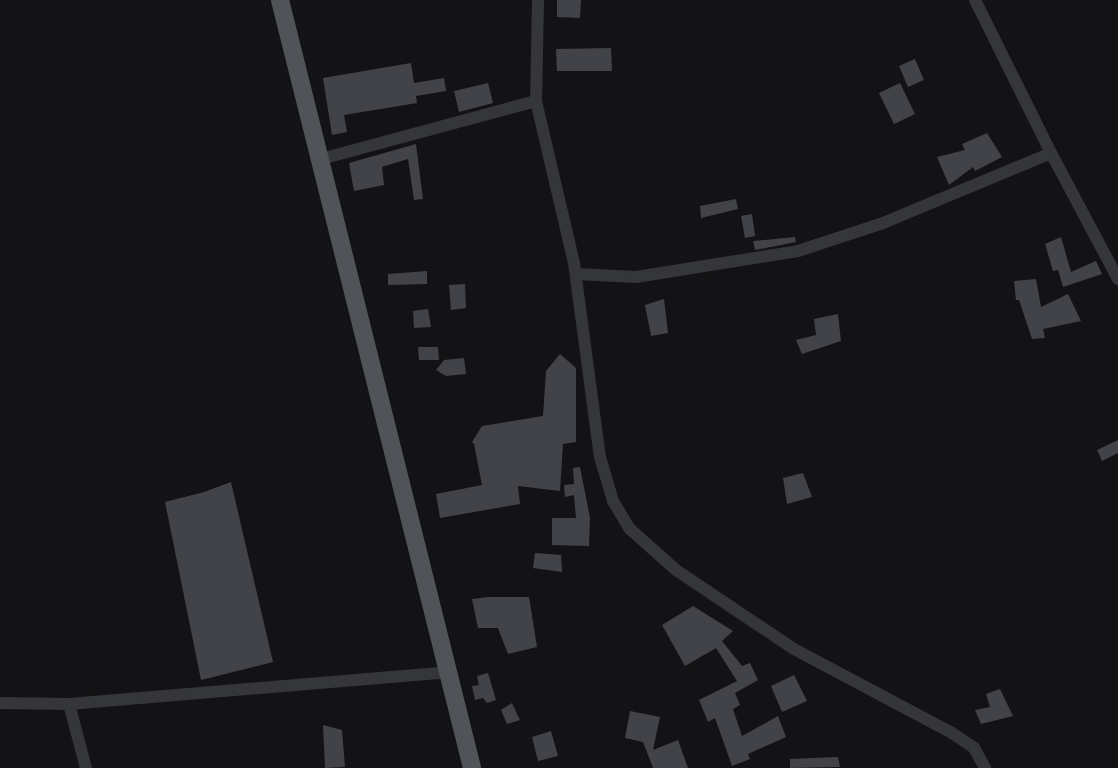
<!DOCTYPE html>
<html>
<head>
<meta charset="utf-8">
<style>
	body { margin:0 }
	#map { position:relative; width:1118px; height:768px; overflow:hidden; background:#131315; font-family:Poppins,sans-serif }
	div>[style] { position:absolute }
	.building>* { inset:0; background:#424348 }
	.street>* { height:12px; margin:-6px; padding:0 6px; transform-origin:6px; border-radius:6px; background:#343639 }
	.primary>* { height:18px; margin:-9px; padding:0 9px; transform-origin:9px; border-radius:9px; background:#505358 }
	span { translate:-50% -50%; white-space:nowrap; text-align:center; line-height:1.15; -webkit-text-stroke:4.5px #0e0e0f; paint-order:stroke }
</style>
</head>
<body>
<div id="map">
	<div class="building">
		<i style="clip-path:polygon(557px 0,581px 0,580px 18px,557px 17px)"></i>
		<i style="clip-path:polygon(611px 48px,612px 71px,557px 71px,556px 49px)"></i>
		<i style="clip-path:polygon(915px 59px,924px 80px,908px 87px,899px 66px)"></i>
		<i style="clip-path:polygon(411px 63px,414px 83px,444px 78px,446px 91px,416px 96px,417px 103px,344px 115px,347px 132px,332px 135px,323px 78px)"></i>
		<i style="clip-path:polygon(488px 83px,493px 103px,459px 112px,454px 91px)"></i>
		<i style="clip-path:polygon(900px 83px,915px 114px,894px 124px,879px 93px)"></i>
		<i style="clip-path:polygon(987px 133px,1002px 157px,975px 171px,973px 167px,949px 185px,937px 157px,965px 150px,962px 144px)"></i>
		<i style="clip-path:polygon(416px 144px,423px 199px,414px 200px,408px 159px,382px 167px,384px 185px,354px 191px,349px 163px)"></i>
		<i style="clip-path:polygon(736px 199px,738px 209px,701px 218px,700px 206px)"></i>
		<i style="clip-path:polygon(752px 214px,755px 236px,745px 238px,741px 216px)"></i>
		<i style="clip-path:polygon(795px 237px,796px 242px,755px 250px,753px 241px)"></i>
		<i style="clip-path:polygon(1061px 237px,1071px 272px,1096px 261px,1102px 274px,1063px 287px,1058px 270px,1053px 271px,1045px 244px)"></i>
		<i style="clip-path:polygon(427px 271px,427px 284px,388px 285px,388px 274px)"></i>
		<i style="clip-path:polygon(1036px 279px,1041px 307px,1068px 294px,1081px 321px,1043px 329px,1045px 338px,1032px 339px,1019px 300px,1016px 300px,1014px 281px)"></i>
		<i style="clip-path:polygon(465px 284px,466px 308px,451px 310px,449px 285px)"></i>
		<i style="clip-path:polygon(664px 299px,668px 333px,651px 336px,645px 305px)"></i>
		<i style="clip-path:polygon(428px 309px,431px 327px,414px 328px,413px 311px)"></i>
		<i style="clip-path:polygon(838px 314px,841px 341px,802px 354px,796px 340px,816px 335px,814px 319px)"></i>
		<i style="clip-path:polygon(418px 347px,438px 347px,439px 360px,419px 360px)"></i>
		<i style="clip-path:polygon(560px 354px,576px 368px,576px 442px,563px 444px,560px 491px,518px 486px,520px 504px,440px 518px,436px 494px,482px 485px,474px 444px,472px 442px,482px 426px,543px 416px,546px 371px)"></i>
		<i style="clip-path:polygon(464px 358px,466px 374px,446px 376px,436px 370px,444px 360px)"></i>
		<i style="clip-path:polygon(1118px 440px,1118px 453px,1102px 461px,1097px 450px)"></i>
		<i style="clip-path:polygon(580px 467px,590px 518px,589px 546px,552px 545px,552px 518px,576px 518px,574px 495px,565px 497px,564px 485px,574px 484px,573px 468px)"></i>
		<i style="clip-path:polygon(803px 473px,812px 497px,787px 504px,783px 478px)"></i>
		<i style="clip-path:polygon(231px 482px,273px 662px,201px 680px,165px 502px,204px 492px)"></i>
		<i style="clip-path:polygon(535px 553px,561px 555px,562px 572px,533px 568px)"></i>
		<i style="clip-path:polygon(489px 597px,529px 597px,537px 647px,508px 654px,498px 628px,478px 628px,472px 599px)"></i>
		<i style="clip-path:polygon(693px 606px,733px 631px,722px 641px,742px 666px,750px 663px,758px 680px,735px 693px,740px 705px,733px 709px,742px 736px,778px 716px,786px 737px,748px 754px,750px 759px,732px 766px,715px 718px,708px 722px,699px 700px,737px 681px,716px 648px,685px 666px,662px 625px)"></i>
		<i style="clip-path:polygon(488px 673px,496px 700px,487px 703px,483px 698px,475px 700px,472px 686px,479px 685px,477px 676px)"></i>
		<i style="clip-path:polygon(794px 675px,807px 701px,782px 712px,771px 686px)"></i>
		<i style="clip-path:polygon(1000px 689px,1013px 716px,981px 724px,975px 710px,990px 707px,986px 694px)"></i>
		<i style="clip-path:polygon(512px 703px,520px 720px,507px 724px,501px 710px)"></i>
		<i style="clip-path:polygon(630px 711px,660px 717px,653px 750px,678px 740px,688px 768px,653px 768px,643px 742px,625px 738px)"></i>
		<i style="clip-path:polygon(323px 725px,342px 730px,345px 767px,325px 768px)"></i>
		<i style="clip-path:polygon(551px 731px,558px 756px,538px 761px,532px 737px)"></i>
		<i style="clip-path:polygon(838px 757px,840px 767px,790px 768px,790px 759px)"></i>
	</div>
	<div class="street">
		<i style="left:538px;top:0;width:101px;rotate:91.1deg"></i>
		<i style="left:536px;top:101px;width:166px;rotate:76.8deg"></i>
		<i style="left:574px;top:263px;width:196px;rotate:82.4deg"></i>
		<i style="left:600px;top:457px;width:46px;rotate:73.5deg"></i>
		<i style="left:613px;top:501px;width:33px;rotate:59deg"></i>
		<i style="left:630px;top:529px;width:62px;rotate:41.7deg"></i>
		<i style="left:676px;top:570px;width:142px;rotate:33.8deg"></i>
		<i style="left:794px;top:649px;width:179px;rotate:28deg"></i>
		<i style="left:952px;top:733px;width:27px;rotate:34deg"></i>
		<i style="left:974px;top:748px;width:23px;rotate:61deg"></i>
		<i style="left:975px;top:0;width:171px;rotate:63.6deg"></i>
		<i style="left:1051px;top:153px;width:143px;rotate:62deg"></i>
		<i style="left:321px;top:159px;width:223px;rotate:-15.1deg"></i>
		<i style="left:576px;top:274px;width:60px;rotate:2.9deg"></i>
		<i style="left:636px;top:277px;width:164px;rotate:-9.1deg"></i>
		<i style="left:798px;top:251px;width:89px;rotate:-18.2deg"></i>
		<i style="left:883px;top:223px;width:182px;rotate:-22.6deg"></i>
		<i style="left:0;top:703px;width:69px;rotate:0.8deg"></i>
		<i style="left:69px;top:704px;width:380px;rotate:-4.8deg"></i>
		<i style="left:69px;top:704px;width:66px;rotate:75.1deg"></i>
	</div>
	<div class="primary">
		<i style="left:280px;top:0;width:792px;rotate:75.96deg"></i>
	</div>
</div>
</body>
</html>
